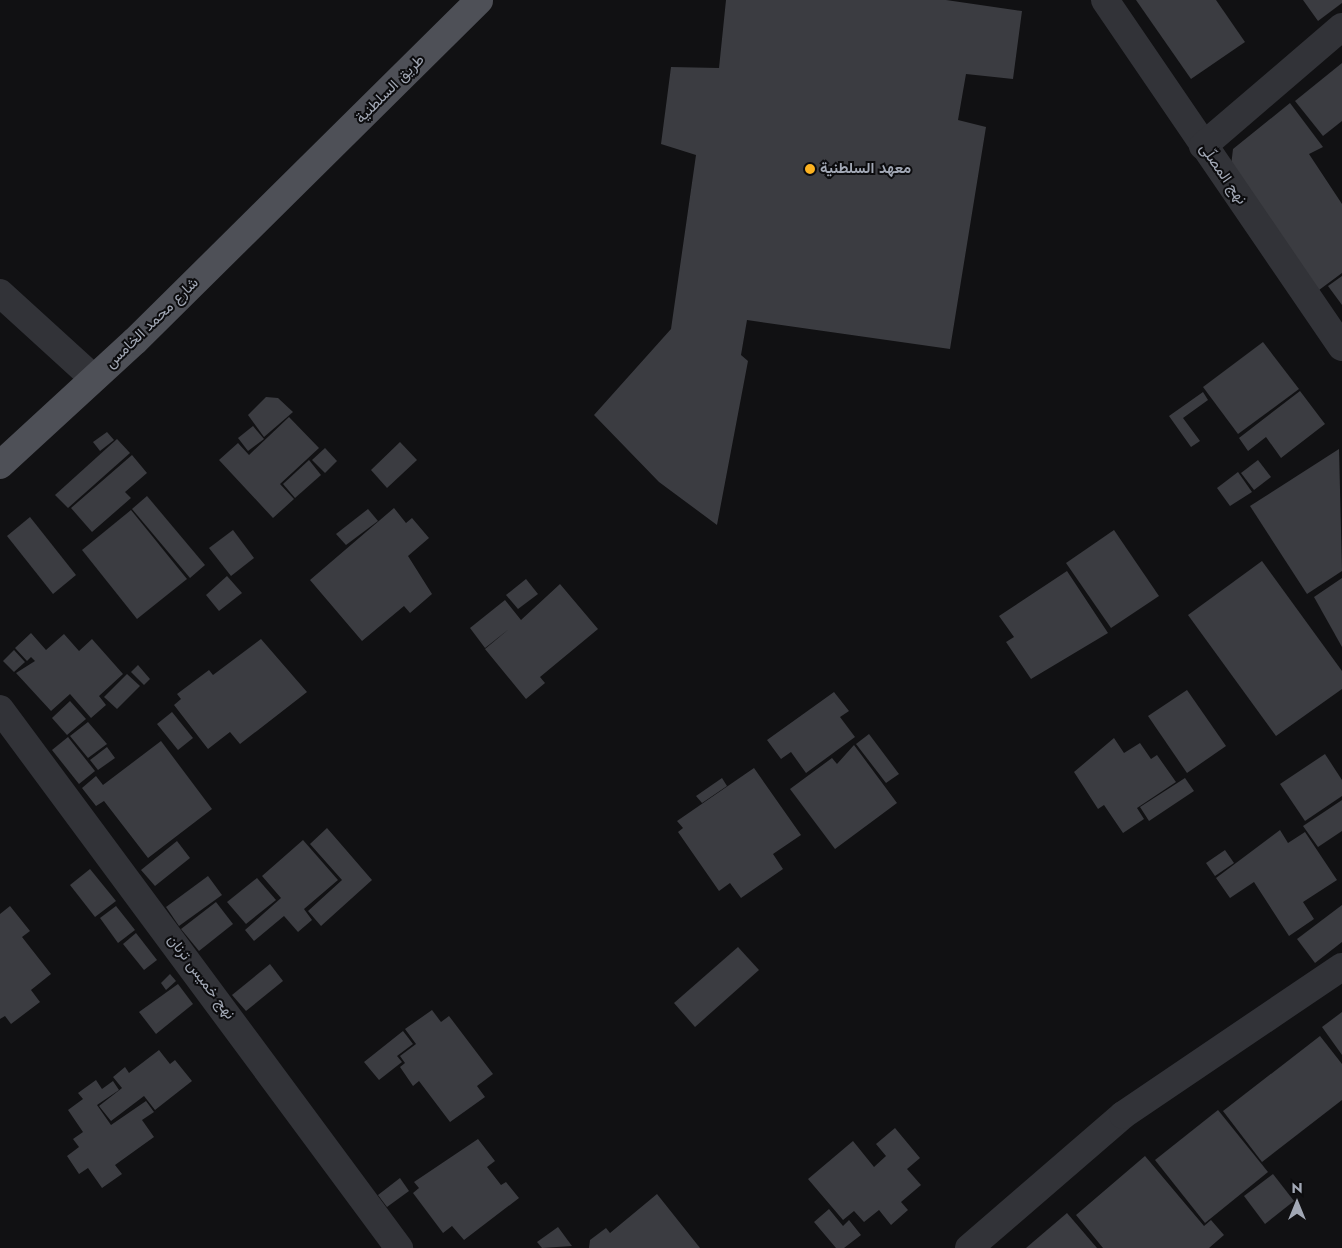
<!DOCTYPE html>
<html>
<head>
<meta charset="utf-8">
<style>
	body { margin:0 }
	#map { position:relative; width:1342px; height:1248px; overflow:hidden; background:#111113; font-family:Jost,Vazirmatn,sans-serif }
	div>[style] { position:absolute }
	.building>* { inset:0; background:#3b3c41 }
	.minor>* { height:28px; margin:-14px; padding:0 14px; transform-origin:14px; border-radius:14px; background:#323338 }
	.major>* { height:28px; margin:-14px; padding:0 14px; transform-origin:14px; border-radius:14px; background:#4e5057 }
	.dots>* { width:14px; height:14px; translate:-50% -50%; box-sizing:border-box; border:2px solid #0c0c0e; border-radius:50% }
	span { translate:-50% -50%; white-space:nowrap; text-align:center; line-height:1.15; -webkit-text-stroke:4px #0c0c0e; paint-order:stroke }
	.street-label { font-size:15px; color:#a2a8b5 }
	.poi-label { font-size:15px; color:#a2a8b5; font-weight:700 }
	.left { translate:0 -50%; text-align:left }
	.north { position:absolute; left:1272px; top:1178px; width:50px; height:50px; -webkit-text-stroke:4px #0c0c0e; paint-order:stroke; rotate:0deg; font-size:14px; font-weight:700; line-height:20px; text-align:center; color:#a2a8b5 }
	.north::after { content:''; display:block; margin:auto; width:18px; height:22px; background:#a2a8b5; clip-path:polygon(50% 0,100% 100%,50% 72%,0 100%) }
</style>
</head>
<body>
<div id="map">
	<div class="building">
		<i style="clip-path:polygon(726px 0,946px 0,1022px 11px,1013px 79px,966px 74px,958px 120px,986px 127px,950px 349px,747px 320px,741px 355px,748px 361px,717px 525px,659px 482px,594px 415px,671px 329px,696px 155px,661px 144px,671px 67px,719px 68px)"></i>
		<i style="clip-path:polygon(1136px 0,1216px 0,1245px 42px,1191px 79px)"></i>
		<i style="clip-path:polygon(1303px 0,1342px 0,1342px 3px,1318px 21px)"></i>
		<i style="clip-path:polygon(1342px 63px,1342px 121px,1323px 136px,1295px 101px)"></i>
		<i style="clip-path:polygon(1290px 103px,1323px 147px,1309px 154px,1342px 204px,1342px 273px,1315px 293px,1231px 166px,1233px 149px)"></i>
		<i style="clip-path:polygon(1342px 276px,1342px 305px,1328px 286px)"></i>
		<i style="clip-path:polygon(1263px 342px,1299px 389px,1238px 434px,1203px 387px)"></i>
		<i style="clip-path:polygon(1300px 391px,1325px 424px,1281px 458px,1266px 437px,1248px 451px,1239px 438px)"></i>
		<i style="clip-path:polygon(1203px 392px,1208px 400px,1183px 418px,1200px 441px,1191px 447px,1169px 416px)"></i>
		<i style="clip-path:polygon(266px 397px,278px 398px,293px 412px,264px 437px,248px 415px)"></i>
		<i style="clip-path:polygon(289px 417px,319px 448px,280px 484px,294px 499px,273px 518px,219px 460px,238px 443px,249px 455px)"></i>
		<i style="clip-path:polygon(253px 426px,264px 439px,248px 451px,238px 438px)"></i>
		<i style="clip-path:polygon(107px 432px,114px 440px,100px 451px,93px 442px)"></i>
		<i style="clip-path:polygon(117px 439px,130px 453px,68px 508px,55px 495px)"></i>
		<i style="clip-path:polygon(400px 442px,417px 460px,387px 488px,371px 470px)"></i>
		<i style="clip-path:polygon(325px 448px,337px 461px,325px 473px,312px 460px)"></i>
		<i style="clip-path:polygon(1339px 449px,1342px 571px,1307px 594px,1250px 506px)"></i>
		<i style="clip-path:polygon(132px 455px,147px 473px,125px 492px,131px 498px,92px 532px,71px 508px)"></i>
		<i style="clip-path:polygon(309px 460px,321px 475px,295px 498px,283px 484px)"></i>
		<i style="clip-path:polygon(1258px 460px,1271px 477px,1254px 490px,1241px 473px)"></i>
		<i style="clip-path:polygon(1238px 472px,1252px 492px,1230px 506px,1217px 488px)"></i>
		<i style="clip-path:polygon(147px 496px,205px 565px,190px 578px,132px 509px)"></i>
		<i style="clip-path:polygon(394px 508px,406px 523px,412px 518px,429px 538px,408px 556px,432px 594px,410px 613px,404px 606px,362px 641px,310px 580px)"></i>
		<i style="clip-path:polygon(368px 509px,378px 521px,346px 545px,336px 534px)"></i>
		<i style="clip-path:polygon(131px 510px,187px 579px,137px 619px,82px 550px)"></i>
		<i style="clip-path:polygon(30px 517px,76px 575px,53px 594px,7px 536px)"></i>
		<i style="clip-path:polygon(233px 530px,254px 558px,231px 576px,209px 548px)"></i>
		<i style="clip-path:polygon(1114px 530px,1159px 596px,1111px 628px,1066px 563px)"></i>
		<i style="clip-path:polygon(1262px 561px,1342px 671px,1342px 689px,1276px 736px,1188px 615px)"></i>
		<i style="clip-path:polygon(1067px 571px,1108px 633px,1031px 679px,1006px 642px,1014px 637px,999px 616px)"></i>
		<i style="clip-path:polygon(227px 576px,242px 593px,219px 611px,206px 595px)"></i>
		<i style="clip-path:polygon(1342px 578px,1342px 647px,1314px 597px)"></i>
		<i style="clip-path:polygon(526px 579px,538px 594px,518px 609px,506px 595px)"></i>
		<i style="clip-path:polygon(560px 584px,598px 629px,540px 677px,545px 683px,526px 699px,485px 649px,509px 629px,485px 648px,470px 628px,505px 600px,521px 620px)"></i>
		<i style="clip-path:polygon(31px 633px,46px 650px,64px 634px,79px 651px,92px 639px,123px 674px,99px 696px,106px 705px,91px 718px,70px 694px,51px 711px,16px 673px,35px 661px,31px 657px,27px 661px,15px 648px)"></i>
		<i style="clip-path:polygon(261px 639px,307px 692px,240px 744px,230px 732px,208px 749px,174px 705px,181px 699px,177px 694px,209px 670px,213px 675px)"></i>
		<i style="clip-path:polygon(14px 650px,25px 662px,14px 672px,3px 661px)"></i>
		<i style="clip-path:polygon(138px 665px,150px 679px,144px 685px,131px 672px)"></i>
		<i style="clip-path:polygon(127px 674px,140px 686px,117px 709px,104px 697px)"></i>
		<i style="clip-path:polygon(1187px 690px,1226px 746px,1187px 773px,1148px 716px)"></i>
		<i style="clip-path:polygon(834px 692px,849px 711px,840px 717px,855px 737px,806px 773px,791px 752px,781px 759px,767px 740px)"></i>
		<i style="clip-path:polygon(70px 701px,86px 719px,67px 735px,52px 718px)"></i>
		<i style="clip-path:polygon(172px 712px,193px 738px,178px 750px,157px 724px)"></i>
		<i style="clip-path:polygon(88px 722px,107px 744px,88px 758px,70px 736px)"></i>
		<i style="clip-path:polygon(869px 734px,899px 774px,886px 783px,856px 744px)"></i>
		<i style="clip-path:polygon(68px 737px,95px 771px,79px 784px,52px 750px)"></i>
		<i style="clip-path:polygon(1114px 738px,1124px 753px,1140px 743px,1151px 759px,1157px 755px,1176px 782px,1137px 808px,1144px 819px,1123px 833px,1104px 805px,1098px 809px,1074px 772px)"></i>
		<i style="clip-path:polygon(161px 741px,212px 809px,148px 858px,104px 801px,96px 806px,82px 788px,96px 776px,103px 785px)"></i>
		<i style="clip-path:polygon(854px 745px,897px 803px,835px 849px,790px 789px,832px 758px,837px 764px)"></i>
		<i style="clip-path:polygon(107px 747px,115px 758px,98px 770px,90px 760px)"></i>
		<i style="clip-path:polygon(1325px 754px,1342px 780px,1342px 796px,1305px 821px,1280px 784px)"></i>
		<i style="clip-path:polygon(754px 768px,801px 835px,773px 854px,783px 869px,741px 898px,730px 883px,719px 891px,678px 832px,683px 828px,677px 821px)"></i>
		<i style="clip-path:polygon(722px 778px,727px 786px,702px 803px,696px 796px)"></i>
		<i style="clip-path:polygon(1185px 778px,1194px 791px,1149px 821px,1140px 807px)"></i>
		<i style="clip-path:polygon(1342px 800px,1342px 831px,1318px 847px,1303px 826px)"></i>
		<i style="clip-path:polygon(327px 828px,372px 880px,321px 926px,308px 911px,342px 880px,310px 844px)"></i>
		<i style="clip-path:polygon(1280px 830px,1288px 843px,1305px 832px,1337px 880px,1303px 902px,1314px 919px,1289px 936px,1254px 882px,1230px 898px,1216px 878px)"></i>
		<i style="clip-path:polygon(303px 840px,338px 880px,304px 909px,312px 920px,298px 932px,284px 916px,254px 941px,245px 930px,281px 898px,262px 876px)"></i>
		<i style="clip-path:polygon(177px 841px,190px 858px,155px 886px,141px 870px)"></i>
		<i style="clip-path:polygon(1225px 850px,1234px 863px,1215px 876px,1206px 863px)"></i>
		<i style="clip-path:polygon(90px 869px,116px 901px,95px 917px,70px 885px)"></i>
		<i style="clip-path:polygon(208px 876px,222px 895px,179px 926px,166px 907px)"></i>
		<i style="clip-path:polygon(257px 878px,276px 900px,246px 924px,227px 902px)"></i>
		<i style="clip-path:polygon(216px 902px,233px 924px,199px 951px,181px 929px)"></i>
		<i style="clip-path:polygon(1342px 905px,1342px 942px,1315px 963px,1297px 939px)"></i>
		<i style="clip-path:polygon(10px 906px,30px 931px,22px 937px,51px 974px,31px 990px,40px 1002px,11px 1024px,5px 1016px,0 1019px,0 914px)"></i>
		<i style="clip-path:polygon(116px 906px,135px 930px,118px 943px,100px 918px)"></i>
		<i style="clip-path:polygon(136px 933px,157px 960px,144px 970px,123px 944px)"></i>
		<i style="clip-path:polygon(738px 947px,759px 970px,695px 1027px,674px 1003px)"></i>
		<i style="clip-path:polygon(270px 964px,283px 981px,246px 1011px,232px 995px)"></i>
		<i style="clip-path:polygon(170px 974px,176px 981px,166px 990px,161px 983px)"></i>
		<i style="clip-path:polygon(178px 984px,193px 1004px,156px 1034px,139px 1012px)"></i>
		<i style="clip-path:polygon(432px 1010px,441px 1022px,449px 1016px,493px 1074px,477px 1086px,485px 1097px,450px 1122px,419px 1081px,413px 1086px,400px 1067px,405px 1063px,400px 1056px,416px 1044px,405px 1029px)"></i>
		<i style="clip-path:polygon(1342px 1012px,1342px 1055px,1322px 1027px)"></i>
		<i style="clip-path:polygon(403px 1031px,413px 1044px,397px 1056px,402px 1062px,379px 1080px,364px 1062px)"></i>
		<i style="clip-path:polygon(1320px 1036px,1342px 1064px,1342px 1100px,1262px 1162px,1223px 1111px)"></i>
		<i style="clip-path:polygon(159px 1050px,170px 1064px,175px 1060px,192px 1081px,155px 1110px,144px 1096px,111px 1121px,99px 1106px,122px 1088px,113px 1077px,125px 1067px,129px 1073px)"></i>
		<i style="clip-path:polygon(96px 1080px,102px 1089px,113px 1081px,119px 1090px,97px 1105px,111px 1125px,146px 1101px,154px 1112px,142px 1120px,154px 1137px,115px 1165px,122px 1174px,102px 1188px,88px 1168px,79px 1174px,67px 1156px,79px 1147px,73px 1139px,83px 1132px,68px 1110px,83px 1099px,78px 1093px)"></i>
		<i style="clip-path:polygon(1218px 1110px,1268px 1172px,1205px 1223px,1155px 1160px)"></i>
		<i style="clip-path:polygon(895px 1128px,920px 1158px,907px 1169px,921px 1185px,901px 1202px,908px 1210px,891px 1225px,879px 1210px,864px 1222px,854px 1211px,843px 1220px,808px 1179px,853px 1141px,874px 1167px,886px 1156px,876px 1144px)"></i>
		<i style="clip-path:polygon(478px 1139px,495px 1161px,487px 1167px,501px 1185px,506px 1182px,519px 1198px,464px 1240px,452px 1226px,443px 1233px,413px 1193px,419px 1188px,414px 1182px)"></i>
		<i style="clip-path:polygon(1145px 1156px,1204px 1226px,1211px 1220px,1224px 1235px,1209px 1248px,1103px 1248px,1076px 1215px)"></i>
		<i style="clip-path:polygon(1273px 1174px,1294px 1201px,1265px 1224px,1244px 1196px)"></i>
		<i style="clip-path:polygon(400px 1178px,409px 1191px,387px 1207px,378px 1195px)"></i>
		<i style="clip-path:polygon(657px 1194px,700px 1248px,589px 1248px,590px 1240px,606px 1228px,610px 1233px)"></i>
		<i style="clip-path:polygon(829px 1209px,843px 1226px,849px 1220px,861px 1235px,844px 1248px,836px 1248px,814px 1222px)"></i>
		<i style="clip-path:polygon(1067px 1213px,1097px 1248px,1026px 1248px)"></i>
		<i style="clip-path:polygon(558px 1227px,572px 1246px,542px 1248px,537px 1242px)"></i>
	</div>
	<div class="minor">
		<i style="left:1105px;top:0;width:420px;rotate:55.7deg"></i>
		<i style="left:1203px;top:146px;width:183px;rotate:-40.6deg"></i>
		<i style="left:0;top:293px;width:126px;rotate:42.4deg"></i>
		<i style="left:0;top:709px;width:671px;rotate:53.49deg"></i>
		<i style="left:969px;top:1248px;width:203px;rotate:-40.8deg"></i>
		<i style="left:1123px;top:1115px;width:264px;rotate:-34.1deg"></i>
	</div>
	<div class="major">
		<i style="left:0;top:465px;width:183px;rotate:-42.6deg"></i>
		<i style="left:135px;top:341px;width:484px;rotate:-44.7deg"></i>
	</div>
	<div class="dots">
		<i style="left:810px;top:169px;background:#fcb220"></i>
	</div>
	<div class="street-label">
		<span style="left:390px;top:89px;rotate:-45deg">طريق السلطنية</span>
		<span style="left:1223px;top:174px;rotate:55deg">نهج المصلّى</span>
		<span style="left:152px;top:323px;rotate:-44deg">شارع محمد الخامس</span>
		<span style="left:201px;top:977px;rotate:53deg">نهج خميس ترنان</span>
	</div>
	<div class="poi-label">
		<span class="left" style="left:820px;top:169px">معهد السلطنية</span>
	</div>
	<div class="north">N</div>
</div>
</body>
</html>
